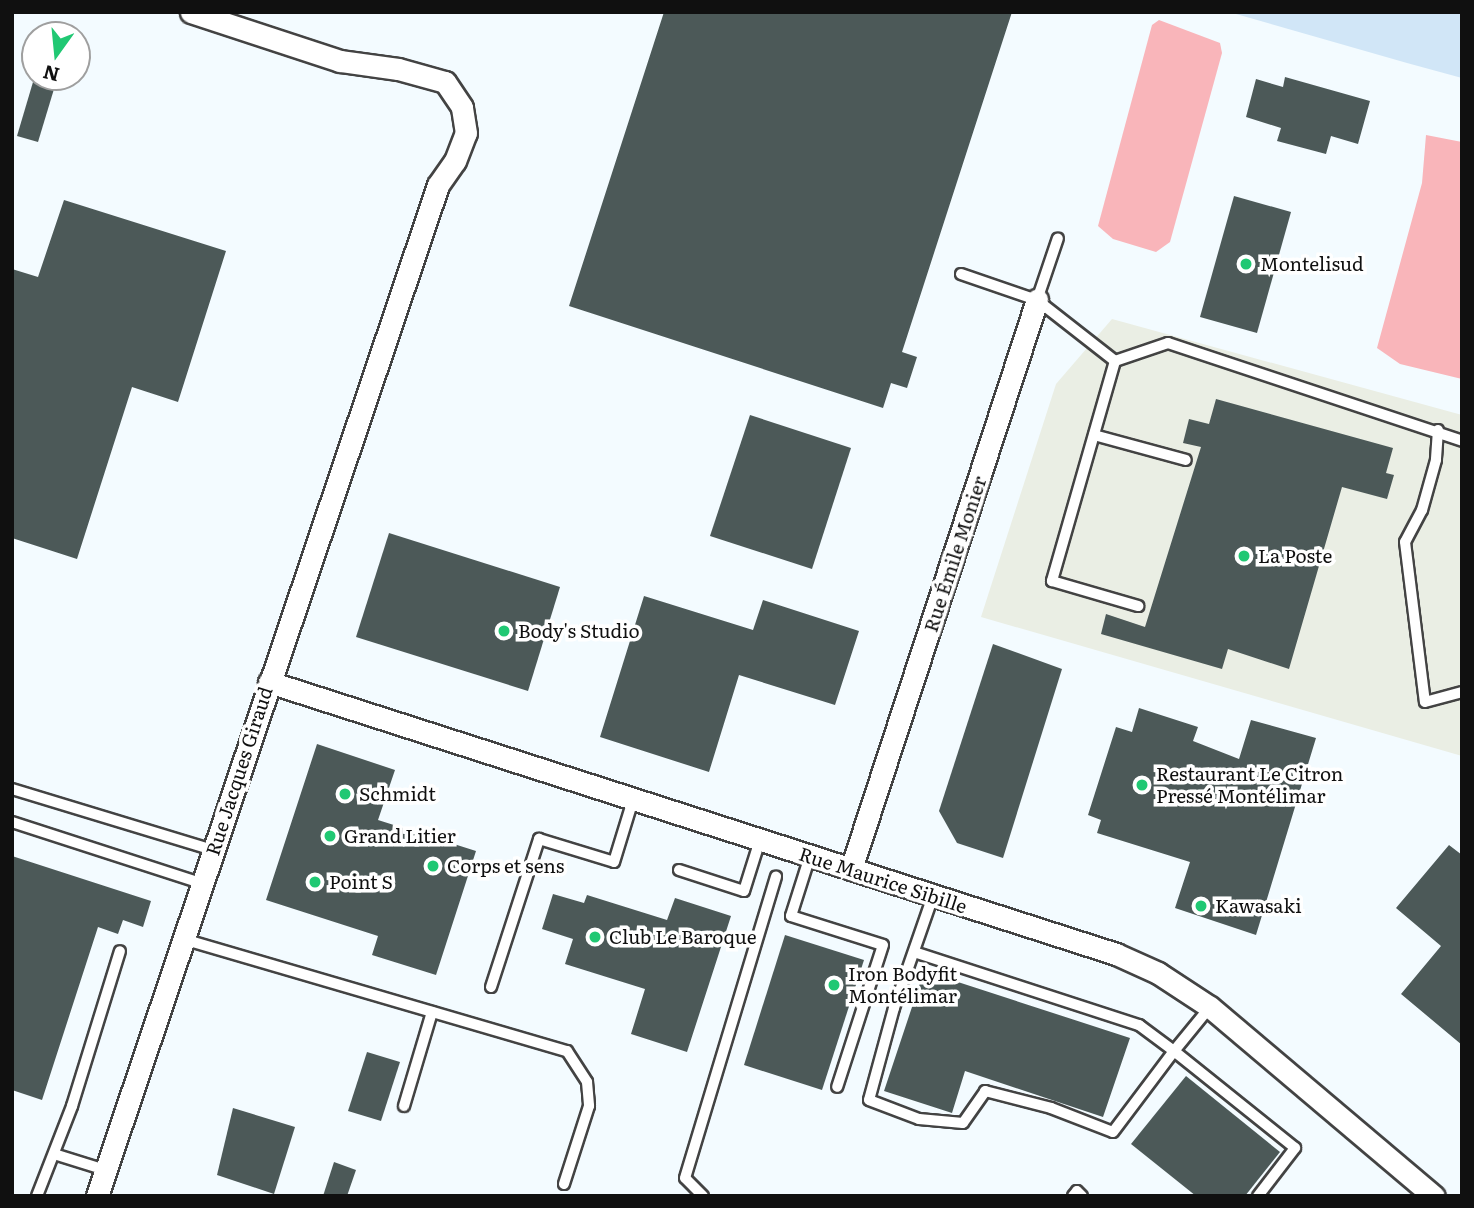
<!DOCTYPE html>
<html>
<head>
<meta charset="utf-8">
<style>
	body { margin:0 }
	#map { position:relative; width:1474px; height:1208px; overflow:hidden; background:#f3fbff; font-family:Literata,serif }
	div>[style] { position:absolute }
	.industrial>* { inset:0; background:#eaeee4 }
	.farmland>* { inset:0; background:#d1e6f7 }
	.water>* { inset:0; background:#f9b5ba }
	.building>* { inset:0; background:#4c5958 }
	.roads { filter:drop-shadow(2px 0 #434343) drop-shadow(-2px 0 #434343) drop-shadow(0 2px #434343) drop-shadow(0 -2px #434343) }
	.lane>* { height:10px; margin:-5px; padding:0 5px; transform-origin:5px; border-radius:5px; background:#fff }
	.street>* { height:21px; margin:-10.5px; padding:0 10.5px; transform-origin:10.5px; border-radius:10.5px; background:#fff }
	.dots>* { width:19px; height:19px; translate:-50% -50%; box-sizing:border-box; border:4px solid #fff; border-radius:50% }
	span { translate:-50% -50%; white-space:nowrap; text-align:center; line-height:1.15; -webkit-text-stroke:7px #fff; paint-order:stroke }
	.poi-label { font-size:19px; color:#101010 }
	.left { translate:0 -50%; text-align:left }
	.street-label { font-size:19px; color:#101010 }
	.frame { position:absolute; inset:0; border:14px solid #101010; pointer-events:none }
	.north { position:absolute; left:21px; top:21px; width:70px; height:70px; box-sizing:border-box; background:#fff; border:2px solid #9f9f9f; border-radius:50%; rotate:195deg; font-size:19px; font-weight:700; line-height:28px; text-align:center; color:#101010 }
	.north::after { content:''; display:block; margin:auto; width:24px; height:32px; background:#20c873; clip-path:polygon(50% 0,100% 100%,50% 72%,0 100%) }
</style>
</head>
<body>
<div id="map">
	<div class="industrial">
		<i style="clip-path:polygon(1112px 319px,1462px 415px,1462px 756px,981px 617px,1056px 384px)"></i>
	</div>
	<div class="farmland">
		<i style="clip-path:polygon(1229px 12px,1462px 12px,1462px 78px,1407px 63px)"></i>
	</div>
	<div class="water">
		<i style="clip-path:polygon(1159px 20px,1220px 43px,1222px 53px,1170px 242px,1156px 252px,1113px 239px,1098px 226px,1152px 25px)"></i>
		<i style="clip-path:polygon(1426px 135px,1462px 142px,1462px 379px,1400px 364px,1377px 348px,1422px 183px)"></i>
	</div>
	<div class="building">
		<i style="clip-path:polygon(664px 12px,1012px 12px,902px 352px,917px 357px,907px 388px,891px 383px,883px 408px,569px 306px)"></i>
		<i style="clip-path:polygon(1285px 77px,1370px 101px,1358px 144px,1331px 136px,1326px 154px,1277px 141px,1281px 128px,1246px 117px,1256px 79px,1283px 87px)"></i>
		<i style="clip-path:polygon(33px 82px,54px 89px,38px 142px,17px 136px)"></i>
		<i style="clip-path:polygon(1234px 196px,1291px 212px,1257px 333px,1200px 317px)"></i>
		<i style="clip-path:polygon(64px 200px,226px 251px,178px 402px,132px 387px,77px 559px,12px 538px,12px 269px,38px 277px)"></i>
		<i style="clip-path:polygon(1216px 399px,1393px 448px,1386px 473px,1394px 475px,1387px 499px,1342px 487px,1289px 669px,1228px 649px,1222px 669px,1101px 634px,1106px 614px,1145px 627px,1201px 447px,1183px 443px,1189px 419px,1209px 424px)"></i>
		<i style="clip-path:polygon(750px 415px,851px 448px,812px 569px,710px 536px)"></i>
		<i style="clip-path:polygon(389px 533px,560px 587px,528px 691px,356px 637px)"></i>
		<i style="clip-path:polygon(644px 596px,753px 630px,763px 600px,859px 631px,835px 705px,739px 675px,709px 772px,600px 737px)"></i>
		<i style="clip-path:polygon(993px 644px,1062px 669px,1003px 858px,957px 843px,939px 811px)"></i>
		<i style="clip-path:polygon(1139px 708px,1198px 727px,1193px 741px,1239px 759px,1251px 720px,1316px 738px,1256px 935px,1175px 908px,1190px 862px,1097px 833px,1101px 820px,1088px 815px,1116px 727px,1132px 732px)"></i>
		<i style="clip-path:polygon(317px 744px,395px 770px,378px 820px,476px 851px,436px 975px,372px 955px,378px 936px,266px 900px)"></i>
		<i style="clip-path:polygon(1449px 845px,1462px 855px,1462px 1045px,1401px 994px,1441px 946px,1396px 908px)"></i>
		<i style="clip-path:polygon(12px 856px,151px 901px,143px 927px,123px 920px,118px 934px,98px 927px,42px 1100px,12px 1090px)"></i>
		<i style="clip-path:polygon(553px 894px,584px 903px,587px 895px,667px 920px,675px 898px,731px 916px,687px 1052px,631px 1034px,645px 989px,565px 964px,573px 939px,542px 929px)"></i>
		<i style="clip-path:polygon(785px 935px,864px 960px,822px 1090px,744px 1065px)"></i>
		<i style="clip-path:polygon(924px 971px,1130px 1038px,1103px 1117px,965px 1071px,952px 1113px,884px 1091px)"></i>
		<i style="clip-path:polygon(367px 1052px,400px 1062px,381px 1121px,348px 1111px)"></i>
		<i style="clip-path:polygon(1186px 1076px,1280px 1152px,1245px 1196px,1196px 1196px,1131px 1144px)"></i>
		<i style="clip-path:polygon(233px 1108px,295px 1127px,274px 1194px,217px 1175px)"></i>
		<i style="clip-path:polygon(334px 1162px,356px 1170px,347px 1196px,323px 1196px)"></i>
	</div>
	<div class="roads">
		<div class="lane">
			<i style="left:961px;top:274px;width:80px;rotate:18.9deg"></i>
			<i style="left:1037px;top:300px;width:99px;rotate:38deg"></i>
			<i style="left:1115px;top:361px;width:56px;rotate:-18.8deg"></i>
			<i style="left:1168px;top:343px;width:310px;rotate:18.4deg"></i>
			<i style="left:1037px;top:300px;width:65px;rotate:-71.3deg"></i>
			<i style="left:1115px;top:361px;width:229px;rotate:106deg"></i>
			<i style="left:1052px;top:581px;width:90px;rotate:16.2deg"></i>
			<i style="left:1438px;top:430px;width:30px;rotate:94deg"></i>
			<i style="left:1436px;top:460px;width:52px;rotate:105.6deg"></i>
			<i style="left:1422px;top:510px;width:36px;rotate:118deg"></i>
			<i style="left:1405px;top:542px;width:161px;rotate:82.9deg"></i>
			<i style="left:1425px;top:702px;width:38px;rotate:-15deg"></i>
			<i style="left:1094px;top:435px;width:95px;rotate:15.2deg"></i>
			<i style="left:12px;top:789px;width:210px;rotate:16.9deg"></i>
			<i style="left:12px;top:822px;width:199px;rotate:17.9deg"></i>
			<i style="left:810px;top:856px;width:63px;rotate:107.6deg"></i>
			<i style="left:791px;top:916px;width:96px;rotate:17.5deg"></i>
			<i style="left:883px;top:945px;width:149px;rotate:107.9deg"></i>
			<i style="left:679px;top:870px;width:68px;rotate:17.9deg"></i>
			<i style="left:744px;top:891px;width:53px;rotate:-72.6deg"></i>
			<i style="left:933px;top:896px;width:119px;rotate:109.2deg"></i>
			<i style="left:894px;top:1008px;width:95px;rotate:105.2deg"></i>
			<i style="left:869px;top:1100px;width:53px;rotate:20.8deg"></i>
			<i style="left:919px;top:1119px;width:44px;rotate:5.2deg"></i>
			<i style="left:963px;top:1123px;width:39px;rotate:-55deg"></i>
			<i style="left:985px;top:1091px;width:68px;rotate:14.4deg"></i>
			<i style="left:1051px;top:1108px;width:66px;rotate:21.2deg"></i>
			<i style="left:1113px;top:1132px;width:101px;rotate:-53deg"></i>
			<i style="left:1174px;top:1051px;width:155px;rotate:38.7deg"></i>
			<i style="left:1295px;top:1148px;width:61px;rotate:127.6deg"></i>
			<i style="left:183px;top:939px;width:400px;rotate:16.3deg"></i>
			<i style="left:567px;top:1051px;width:37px;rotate:57deg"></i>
			<i style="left:587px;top:1082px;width:24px;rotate:85deg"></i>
			<i style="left:589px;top:1106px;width:82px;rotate:107.8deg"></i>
			<i style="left:914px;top:952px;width:237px;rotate:18deg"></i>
			<i style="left:1139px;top:1025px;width:44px;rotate:36.6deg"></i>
			<i style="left:1174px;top:1051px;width:57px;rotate:-50.7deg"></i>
			<i style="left:491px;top:987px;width:156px;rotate:-72deg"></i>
			<i style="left:539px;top:839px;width:78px;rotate:17deg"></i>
			<i style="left:614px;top:862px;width:65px;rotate:-73deg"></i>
			<i style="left:404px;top:1106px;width:98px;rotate:-73.4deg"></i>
			<i style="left:54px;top:1154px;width:53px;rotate:17.4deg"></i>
			<i style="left:37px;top:1196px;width:97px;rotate:-68.7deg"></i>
			<i style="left:72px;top:1106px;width:162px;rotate:-72.8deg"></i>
			<i style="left:703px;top:1196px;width:25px;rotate:-135deg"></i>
			<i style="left:685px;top:1178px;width:315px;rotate:-73.2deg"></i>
			<i style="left:1073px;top:1196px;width:6px;rotate:-51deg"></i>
			<i style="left:1077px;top:1191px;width:7px;rotate:45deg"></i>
		</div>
		<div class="street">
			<i style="left:269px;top:682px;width:890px;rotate:17.8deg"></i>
			<i style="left:1116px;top:954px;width:46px;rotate:24.3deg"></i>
			<i style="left:1158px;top:973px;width:62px;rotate:33.2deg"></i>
			<i style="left:1210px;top:1007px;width:293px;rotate:40.2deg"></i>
			<i style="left:851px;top:869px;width:599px;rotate:-71.9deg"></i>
			<i style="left:97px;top:1196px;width:1067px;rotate:-71.36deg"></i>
			<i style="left:438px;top:185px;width:29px;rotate:-55deg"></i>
			<i style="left:455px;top:161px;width:30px;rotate:-69deg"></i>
			<i style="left:466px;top:133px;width:26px;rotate:-99deg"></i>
			<i style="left:462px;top:107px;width:30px;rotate:-124deg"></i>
			<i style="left:445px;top:82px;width:49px;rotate:-164.5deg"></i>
			<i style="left:398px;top:69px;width:59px;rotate:-172.1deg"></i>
			<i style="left:340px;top:61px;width:157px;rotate:-161.8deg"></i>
		</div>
	</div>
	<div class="dots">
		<i style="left:1246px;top:264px;background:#20c873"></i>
		<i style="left:1244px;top:556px;background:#20c873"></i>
		<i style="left:504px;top:631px;background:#20c873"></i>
		<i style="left:1142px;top:785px;background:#20c873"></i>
		<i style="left:345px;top:794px;background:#20c873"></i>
		<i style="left:330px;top:836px;background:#20c873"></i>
		<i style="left:433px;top:866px;background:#20c873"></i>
		<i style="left:315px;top:882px;background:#20c873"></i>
		<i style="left:1201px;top:906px;background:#20c873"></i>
		<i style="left:595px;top:937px;background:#20c873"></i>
		<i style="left:834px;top:985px;background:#20c873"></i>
	</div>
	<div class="poi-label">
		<span class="left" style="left:1260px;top:264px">Montelisud</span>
		<span class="left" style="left:1258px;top:556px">La Poste</span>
		<span class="left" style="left:518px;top:631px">Body's Studio</span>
		<span class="left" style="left:1156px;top:785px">Restaurant Le Citron<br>Pressé Montélimar</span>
		<span class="left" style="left:359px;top:794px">Schmidt</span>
		<span class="left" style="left:344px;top:836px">Grand Litier</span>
		<span class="left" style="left:447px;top:866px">Corps et sens</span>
		<span class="left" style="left:329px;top:882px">Point S</span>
		<span class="left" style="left:1215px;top:906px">Kawasaki</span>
		<span class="left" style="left:609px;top:937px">Club Le Baroque</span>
		<span class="left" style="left:848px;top:985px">Iron Bodyfit<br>Montélimar</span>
	</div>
	<div class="street-label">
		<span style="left:955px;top:554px;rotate:-72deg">Rue Émile Monier</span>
		<span style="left:239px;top:771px;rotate:-72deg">Rue Jacques Giraud</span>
		<span style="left:883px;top:880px;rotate:18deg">Rue Maurice Sibille</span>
	</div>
	<div class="frame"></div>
	<div class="north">N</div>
</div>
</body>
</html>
